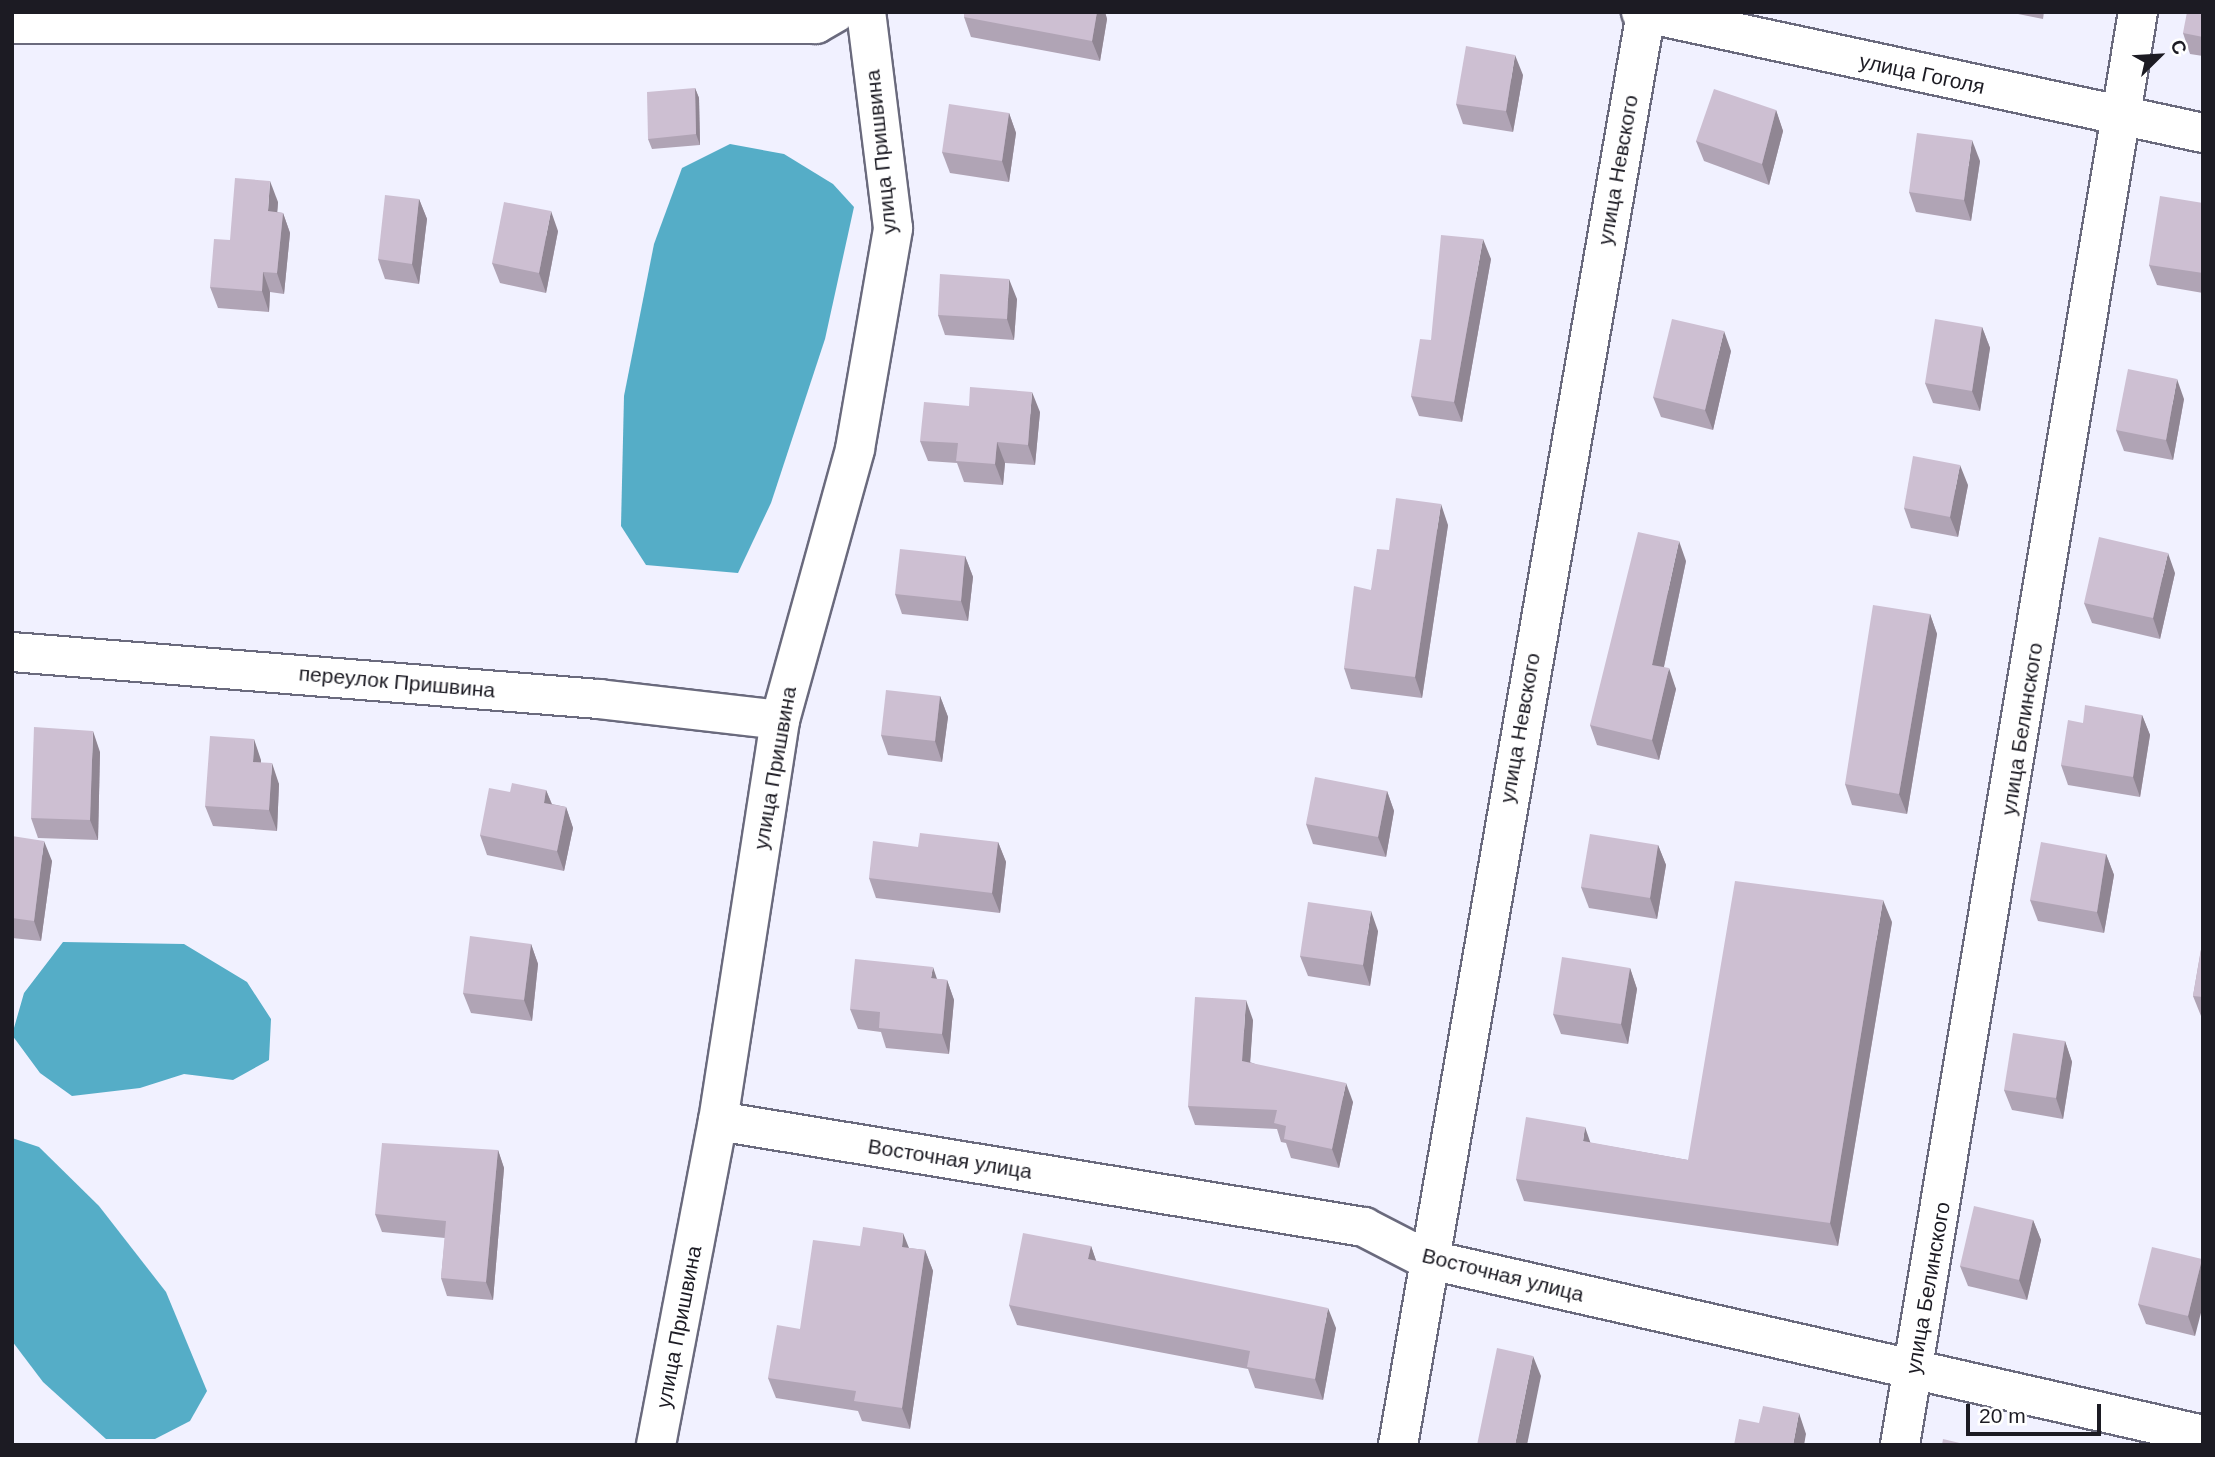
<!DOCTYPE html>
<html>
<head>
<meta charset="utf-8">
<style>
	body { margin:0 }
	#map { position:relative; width:2215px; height:1457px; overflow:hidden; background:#f1f1ff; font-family:Helvetica,sans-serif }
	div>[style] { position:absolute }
	.water>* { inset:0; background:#55adc7 }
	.roads { filter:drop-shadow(2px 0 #6a6a7d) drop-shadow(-2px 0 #6a6a7d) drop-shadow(0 2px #6a6a7d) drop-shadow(0 -2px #6a6a7d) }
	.street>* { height:38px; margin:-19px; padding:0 19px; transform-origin:19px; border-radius:19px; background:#fff }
	.secondary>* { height:38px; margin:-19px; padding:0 19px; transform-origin:19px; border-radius:19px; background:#fff }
	.wall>* { inset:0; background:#b0a4b5 }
	.shaded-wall>* { inset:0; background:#908693 }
	.building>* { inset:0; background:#cdbfd2 }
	span { translate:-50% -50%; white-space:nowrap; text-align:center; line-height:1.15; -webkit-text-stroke:5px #fff; paint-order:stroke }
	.street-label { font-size:21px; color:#1c1b23 }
	.frame { position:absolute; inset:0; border:14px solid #1c1b23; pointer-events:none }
	.north { position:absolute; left:2124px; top:21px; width:70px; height:70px; -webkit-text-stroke:5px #fff; paint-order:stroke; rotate:66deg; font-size:19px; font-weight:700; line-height:28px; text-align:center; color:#1c1b23 }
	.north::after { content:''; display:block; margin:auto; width:24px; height:32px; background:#1c1b23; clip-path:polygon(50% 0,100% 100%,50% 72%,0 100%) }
	.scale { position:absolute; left:1966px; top:1404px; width:135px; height:32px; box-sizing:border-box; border:4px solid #1c1b23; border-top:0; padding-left:9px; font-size:21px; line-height:24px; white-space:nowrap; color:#1c1b23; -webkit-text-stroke:5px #fff; paint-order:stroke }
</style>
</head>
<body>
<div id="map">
	<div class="water">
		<i style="clip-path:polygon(730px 144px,784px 154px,833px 184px,854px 207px,825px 339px,771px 503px,738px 573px,646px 565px,621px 526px,624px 396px,654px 244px,682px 168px)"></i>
		<i style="clip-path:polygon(63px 942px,184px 944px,247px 982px,271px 1019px,269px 1060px,233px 1080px,184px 1074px,140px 1088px,72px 1096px,40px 1073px,12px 1035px,24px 993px)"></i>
		<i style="clip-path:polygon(12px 1138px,39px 1147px,99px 1206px,166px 1292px,207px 1391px,190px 1421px,155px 1439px,106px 1439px,43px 1382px,12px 1341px)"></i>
	</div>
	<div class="roads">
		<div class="street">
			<i style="left:1641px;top:12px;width:575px;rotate:12.15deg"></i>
			<i style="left:12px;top:652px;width:589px;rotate:4.58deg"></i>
			<i style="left:599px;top:699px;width:182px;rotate:6.6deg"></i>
			<i style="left:718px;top:1121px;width:655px;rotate:9.32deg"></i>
			<i style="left:1364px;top:1227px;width:70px;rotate:27.3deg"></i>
			<i style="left:1426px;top:1259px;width:797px;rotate:12.76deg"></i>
			<i style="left:656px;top:1445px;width:330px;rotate:-79.2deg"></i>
			<i style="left:718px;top:1121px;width:406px;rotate:-81.2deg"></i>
			<i style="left:780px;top:720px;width:281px;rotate:-74.5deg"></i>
			<i style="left:855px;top:449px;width:224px;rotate:-80.2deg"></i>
			<i style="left:893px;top:228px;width:218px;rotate:-97.1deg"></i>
			<i style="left:1398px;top:1445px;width:1454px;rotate:-80.18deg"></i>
			<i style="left:1900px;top:1445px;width:1453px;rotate:-80.57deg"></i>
		</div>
		<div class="secondary">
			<i style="left:12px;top:24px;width:804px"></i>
			<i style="left:816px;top:24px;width:24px;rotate:-30deg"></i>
		</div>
	</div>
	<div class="wall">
		<i style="clip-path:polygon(964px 12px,1105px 12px,1107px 19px,1100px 61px,971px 37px,964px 17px)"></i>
		<i style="clip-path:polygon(2008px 12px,2044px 12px,2043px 19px)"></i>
		<i style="clip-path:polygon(2203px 12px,2203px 56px,2190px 54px,2183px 33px)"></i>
		<i style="clip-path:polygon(1523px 75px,1513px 132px,1463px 124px,1456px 104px)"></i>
		<i style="clip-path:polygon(695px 88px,699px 98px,700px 145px,652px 149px,648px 139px)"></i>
		<i style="clip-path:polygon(1776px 110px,1783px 131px,1769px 185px,1704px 161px,1696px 141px)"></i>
		<i style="clip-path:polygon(1009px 113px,1016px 133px,1009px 182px,950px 173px,942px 152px)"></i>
		<i style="clip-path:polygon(1980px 161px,1971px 221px,1916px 212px,1909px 192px)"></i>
		<i style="clip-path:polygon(419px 199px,427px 219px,419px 284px,385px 279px,378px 259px)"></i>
		<i style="clip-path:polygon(278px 202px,277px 212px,283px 213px,290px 233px,284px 294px,270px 292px,269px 312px,218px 308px,210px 287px,230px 240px)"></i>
		<i style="clip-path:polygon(2203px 203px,2203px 293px,2157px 285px,2149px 265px)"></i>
		<i style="clip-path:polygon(558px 231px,546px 293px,500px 283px,492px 263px)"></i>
		<i style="clip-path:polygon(1491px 259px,1462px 422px,1419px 416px,1411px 396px,1431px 340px)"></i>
		<i style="clip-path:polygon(1017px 299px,1014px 340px,945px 335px,938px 315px)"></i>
		<i style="clip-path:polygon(1982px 327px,1990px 348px,1980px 411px,1933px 403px,1925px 383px)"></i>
		<i style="clip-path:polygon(1731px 351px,1713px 430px,1661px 417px,1653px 397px)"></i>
		<i style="clip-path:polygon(2184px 399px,2173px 460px,2124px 451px,2116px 430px)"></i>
		<i style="clip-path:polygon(1040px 412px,1035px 465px,1005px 463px,1003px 485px,964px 482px,957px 463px,928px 461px,920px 441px)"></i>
		<i style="clip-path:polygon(1968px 485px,1958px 537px,1911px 528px,1904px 508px)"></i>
		<i style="clip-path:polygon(1448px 525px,1422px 698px,1351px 689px,1344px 668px,1371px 590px,1389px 550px)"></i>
		<i style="clip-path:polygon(965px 556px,973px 577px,968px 621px,902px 614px,895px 594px)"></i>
		<i style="clip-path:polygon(1686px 561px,1664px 667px,1676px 689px,1659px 760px,1597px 745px,1590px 725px)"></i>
		<i style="clip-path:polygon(2175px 573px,2160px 639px,2092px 623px,2084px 603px)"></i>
		<i style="clip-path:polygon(1930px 614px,1937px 634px,1907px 814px,1852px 805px,1845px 784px)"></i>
		<i style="clip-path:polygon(940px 696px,948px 717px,942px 762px,888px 755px,881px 735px)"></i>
		<i style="clip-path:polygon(2142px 715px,2150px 735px,2140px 797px,2068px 785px,2061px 765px,2083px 723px)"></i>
		<i style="clip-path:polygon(100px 752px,98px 840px,38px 838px,31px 818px)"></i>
		<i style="clip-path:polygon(261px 760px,261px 763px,279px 784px,277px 831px,213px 826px,205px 806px)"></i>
		<i style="clip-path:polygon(546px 790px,552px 804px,566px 807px,573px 828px,564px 871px,487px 855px,480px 835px,510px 792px)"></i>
		<i style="clip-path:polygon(1387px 791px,1394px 811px,1386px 857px,1313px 844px,1306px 824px)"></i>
		<i style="clip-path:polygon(12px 836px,52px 861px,41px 941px,12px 938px)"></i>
		<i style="clip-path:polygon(998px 842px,1006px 862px,1000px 913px,876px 898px,869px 878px,918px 847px)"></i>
		<i style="clip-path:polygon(1658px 845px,1666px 865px,1657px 919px,1589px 908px,1581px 887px)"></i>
		<i style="clip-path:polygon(2106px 854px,2114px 875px,2104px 933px,2038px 921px,2030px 900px)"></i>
		<i style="clip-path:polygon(1892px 922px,1838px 1246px,1524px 1201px,1516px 1179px,1591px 1143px,1688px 1160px)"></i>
		<i style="clip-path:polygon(1378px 931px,1370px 986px,1308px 976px,1300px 956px)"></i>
		<i style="clip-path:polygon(2203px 938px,2203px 1016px,2201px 1016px,2193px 996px)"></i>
		<i style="clip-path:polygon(531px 944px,538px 964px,532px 1021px,471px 1013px,463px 993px)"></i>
		<i style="clip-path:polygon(1630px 968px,1637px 989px,1628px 1044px,1561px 1034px,1553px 1014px)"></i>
		<i style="clip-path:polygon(937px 979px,947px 980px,954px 1000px,949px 1054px,886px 1048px,881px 1032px,858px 1029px,850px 1009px)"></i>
		<i style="clip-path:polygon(1253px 1020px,1250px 1062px,1353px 1102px,1339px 1168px,1291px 1158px,1286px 1143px,1281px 1142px,1277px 1129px,1195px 1125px,1188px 1106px)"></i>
		<i style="clip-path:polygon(2065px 1041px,2072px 1062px,2063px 1119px,2012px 1110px,2004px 1090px)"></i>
		<i style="clip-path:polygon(498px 1150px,504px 1168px,493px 1300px,447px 1296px,441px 1278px,445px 1238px,382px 1232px,375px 1214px)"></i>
		<i style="clip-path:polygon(2033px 1220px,2041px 1240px,2027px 1300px,1968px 1286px,1960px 1266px)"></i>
		<i style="clip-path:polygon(860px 1246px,909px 1248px,925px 1250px,933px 1271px,910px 1429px,862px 1421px,858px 1411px,776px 1398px,768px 1378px,800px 1329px)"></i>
		<i style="clip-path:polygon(1091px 1246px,1096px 1261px,1336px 1328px,1323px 1400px,1255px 1388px,1248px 1369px,1017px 1325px,1009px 1305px)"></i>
		<i style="clip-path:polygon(2202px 1259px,2195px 1336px,2146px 1324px,2138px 1304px)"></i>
	</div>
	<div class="shaded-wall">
		<i style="clip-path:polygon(1097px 12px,1105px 12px,1107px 19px,1100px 61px,1092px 41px)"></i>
		<i style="clip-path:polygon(1515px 55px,1523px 75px,1513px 132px,1506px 111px)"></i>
		<i style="clip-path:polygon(695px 88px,699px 98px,700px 145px,696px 134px)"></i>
		<i style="clip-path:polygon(1776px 110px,1783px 131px,1769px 185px,1762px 164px)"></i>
		<i style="clip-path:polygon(1009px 113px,1016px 133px,1009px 182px,1002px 161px)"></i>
		<i style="clip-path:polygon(1972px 140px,1980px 161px,1971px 221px,1964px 200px)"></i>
		<i style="clip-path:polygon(270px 181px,278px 202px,276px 232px,268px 211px)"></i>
		<i style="clip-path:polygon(419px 199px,427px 219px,419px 284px,412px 264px)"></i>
		<i style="clip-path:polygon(551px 211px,558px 231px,546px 293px,539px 273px)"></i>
		<i style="clip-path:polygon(283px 213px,290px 233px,284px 294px,277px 273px)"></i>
		<i style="clip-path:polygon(1483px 239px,1491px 259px,1462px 422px,1454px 402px)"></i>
		<i style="clip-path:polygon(263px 272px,270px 292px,269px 312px,262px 291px)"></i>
		<i style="clip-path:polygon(1009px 279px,1017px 299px,1014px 340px,1007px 319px)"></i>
		<i style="clip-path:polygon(1982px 327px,1990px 348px,1980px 411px,1972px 391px)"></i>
		<i style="clip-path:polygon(1724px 331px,1731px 351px,1713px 430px,1705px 410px)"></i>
		<i style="clip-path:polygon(2177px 379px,2184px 399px,2173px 460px,2166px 440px)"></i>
		<i style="clip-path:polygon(1032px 392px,1040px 412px,1035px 465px,1028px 445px)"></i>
		<i style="clip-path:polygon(997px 442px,1005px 463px,1003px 485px,995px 464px)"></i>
		<i style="clip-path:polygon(1960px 465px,1968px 485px,1958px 537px,1950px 517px)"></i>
		<i style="clip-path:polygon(1441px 504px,1448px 525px,1422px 698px,1415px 677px)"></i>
		<i style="clip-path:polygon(1679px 541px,1686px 561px,1660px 685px,1652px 665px)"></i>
		<i style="clip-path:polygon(2168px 553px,2175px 573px,2160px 639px,2153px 618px)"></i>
		<i style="clip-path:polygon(965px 556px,973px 577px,968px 621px,961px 601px)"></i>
		<i style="clip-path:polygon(1930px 614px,1937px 634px,1907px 814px,1899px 794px)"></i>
		<i style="clip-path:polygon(1669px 668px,1676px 689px,1659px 760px,1652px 740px)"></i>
		<i style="clip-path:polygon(940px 696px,948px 717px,942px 762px,935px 741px)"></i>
		<i style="clip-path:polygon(2142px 715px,2150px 735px,2140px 797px,2133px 777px)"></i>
		<i style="clip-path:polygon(93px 731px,100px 752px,98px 840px,90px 820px)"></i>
		<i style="clip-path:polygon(254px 739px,261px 760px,260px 782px,253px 762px)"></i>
		<i style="clip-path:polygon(272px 763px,279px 784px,277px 831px,269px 810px)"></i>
		<i style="clip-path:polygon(546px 790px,554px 810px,544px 803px)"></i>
		<i style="clip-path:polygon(1387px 791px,1394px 811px,1386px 857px,1378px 837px)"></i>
		<i style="clip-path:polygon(566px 807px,573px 828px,564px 871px,557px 851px)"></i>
		<i style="clip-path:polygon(44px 841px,52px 861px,41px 941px,34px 921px)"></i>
		<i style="clip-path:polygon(998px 842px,1006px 862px,1000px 913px,992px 893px)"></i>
		<i style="clip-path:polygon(1658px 845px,1666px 865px,1657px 919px,1650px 898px)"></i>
		<i style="clip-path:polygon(2106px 854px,2114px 875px,2104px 933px,2097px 912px)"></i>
		<i style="clip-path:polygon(1883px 900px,1892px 922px,1838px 1246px,1830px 1223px)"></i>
		<i style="clip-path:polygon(1371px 911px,1378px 931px,1370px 986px,1363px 965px)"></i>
		<i style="clip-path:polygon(531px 944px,538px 964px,532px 1021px,524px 1000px)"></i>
		<i style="clip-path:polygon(933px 967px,940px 988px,931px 978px)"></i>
		<i style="clip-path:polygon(1630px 968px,1637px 989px,1628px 1044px,1621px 1024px)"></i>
		<i style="clip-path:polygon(947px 980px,954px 1000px,949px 1054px,942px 1034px)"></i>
		<i style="clip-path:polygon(1246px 1000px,1253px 1020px,1249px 1080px,1242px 1061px)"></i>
		<i style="clip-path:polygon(2065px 1041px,2072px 1062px,2063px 1119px,2056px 1098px)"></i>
		<i style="clip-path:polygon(1346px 1083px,1353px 1102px,1339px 1168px,1332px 1149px)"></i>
		<i style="clip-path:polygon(1585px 1127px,1593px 1150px,1583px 1141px)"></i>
		<i style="clip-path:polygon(498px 1150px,504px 1168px,493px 1300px,486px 1282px)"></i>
		<i style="clip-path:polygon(2033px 1220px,2041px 1240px,2027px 1300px,2019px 1280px)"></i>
		<i style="clip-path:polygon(903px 1233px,911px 1253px,902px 1247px)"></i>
		<i style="clip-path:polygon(1091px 1246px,1098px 1266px,1088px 1259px)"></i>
		<i style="clip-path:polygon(925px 1250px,933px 1271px,910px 1429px,902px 1408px)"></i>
		<i style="clip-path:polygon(2202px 1259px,2203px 1262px,2203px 1305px,2195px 1336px,2188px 1316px)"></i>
		<i style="clip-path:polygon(1328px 1308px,1336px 1328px,1323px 1400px,1315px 1379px)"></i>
		<i style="clip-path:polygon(1533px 1356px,1541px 1376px,1527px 1445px,1515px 1445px)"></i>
		<i style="clip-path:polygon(1799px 1413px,1806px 1434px,1804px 1445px,1793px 1445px)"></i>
	</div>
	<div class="building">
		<i style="clip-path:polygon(964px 12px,1097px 12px,1092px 41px,964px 17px)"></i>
		<i style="clip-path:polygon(2187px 12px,2203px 12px,2203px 37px,2183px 33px)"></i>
		<i style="clip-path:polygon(1466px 46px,1515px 55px,1506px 111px,1456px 104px)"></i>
		<i style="clip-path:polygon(695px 88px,696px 134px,648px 139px,647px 92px)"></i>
		<i style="clip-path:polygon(1714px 89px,1776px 110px,1762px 164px,1696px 141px)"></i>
		<i style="clip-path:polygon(949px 104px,1009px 113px,1002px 161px,942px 152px)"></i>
		<i style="clip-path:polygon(1917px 133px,1972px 140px,1964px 200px,1909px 192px)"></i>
		<i style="clip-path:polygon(235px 178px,270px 181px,268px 211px,283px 213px,277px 273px,263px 272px,262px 291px,210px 287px,214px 239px,230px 240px)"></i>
		<i style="clip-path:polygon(385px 195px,419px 199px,412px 264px,378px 259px)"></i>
		<i style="clip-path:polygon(2160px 196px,2203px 203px,2203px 273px,2149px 265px)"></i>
		<i style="clip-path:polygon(504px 202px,551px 211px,539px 273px,492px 263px)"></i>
		<i style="clip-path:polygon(1441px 235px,1483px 239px,1454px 402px,1411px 396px,1420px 339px,1431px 340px)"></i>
		<i style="clip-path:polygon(940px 274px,1009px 279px,1007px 319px,938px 315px)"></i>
		<i style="clip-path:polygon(1672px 319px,1724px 331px,1705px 410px,1653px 397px)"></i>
		<i style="clip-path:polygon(1935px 319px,1982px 327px,1972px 391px,1925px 383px)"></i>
		<i style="clip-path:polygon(2128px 369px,2177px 379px,2166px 440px,2116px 430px)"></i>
		<i style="clip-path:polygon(970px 387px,1032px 392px,1028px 445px,997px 442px,995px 464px,956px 461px,958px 443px,920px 441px,924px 402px,969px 406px)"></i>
		<i style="clip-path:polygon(1913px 456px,1960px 465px,1950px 517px,1904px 508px)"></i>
		<i style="clip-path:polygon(1396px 498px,1441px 504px,1415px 677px,1344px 668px,1354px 586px,1371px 590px,1377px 549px,1389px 550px)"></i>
		<i style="clip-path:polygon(1638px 532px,1679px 541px,1652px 665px,1669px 668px,1652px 740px,1590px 725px)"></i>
		<i style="clip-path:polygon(2099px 537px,2168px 553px,2153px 618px,2084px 603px)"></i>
		<i style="clip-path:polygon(900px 549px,965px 556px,961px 601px,895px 594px)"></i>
		<i style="clip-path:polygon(1873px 605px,1930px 614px,1899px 794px,1845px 784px)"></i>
		<i style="clip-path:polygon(886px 690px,940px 696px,935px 741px,881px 735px)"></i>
		<i style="clip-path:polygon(2085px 705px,2142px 715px,2133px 777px,2061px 765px,2068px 720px,2083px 723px)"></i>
		<i style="clip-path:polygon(34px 727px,93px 731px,90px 820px,31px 818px)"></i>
		<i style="clip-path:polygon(210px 736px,254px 739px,253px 762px,272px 763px,269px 810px,205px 806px)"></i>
		<i style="clip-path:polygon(1315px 777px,1387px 791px,1378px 837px,1306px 824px)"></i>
		<i style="clip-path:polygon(512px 783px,546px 790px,544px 803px,566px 807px,557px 851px,480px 835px,489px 788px,510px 792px)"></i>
		<i style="clip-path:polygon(920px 833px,998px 842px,992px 893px,869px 878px,873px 841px,918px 847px)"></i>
		<i style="clip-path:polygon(1590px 834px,1658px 845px,1650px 898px,1581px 887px)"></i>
		<i style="clip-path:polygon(12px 836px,44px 841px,34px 921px,12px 918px)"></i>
		<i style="clip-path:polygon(2041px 842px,2106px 854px,2097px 912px,2030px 900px)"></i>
		<i style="clip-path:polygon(1735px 881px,1883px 900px,1830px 1223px,1516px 1179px,1526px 1117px,1585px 1127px,1583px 1141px,1688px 1160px)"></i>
		<i style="clip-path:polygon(1308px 902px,1371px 911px,1363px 965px,1300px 956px)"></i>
		<i style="clip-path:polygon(470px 936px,531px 944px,524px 1000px,463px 993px)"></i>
		<i style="clip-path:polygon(2203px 938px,2203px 997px,2193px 996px)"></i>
		<i style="clip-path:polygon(1562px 957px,1630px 968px,1621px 1024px,1553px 1014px)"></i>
		<i style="clip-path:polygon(855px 959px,933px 967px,931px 978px,947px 980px,942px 1034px,879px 1028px,880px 1012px,850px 1009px)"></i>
		<i style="clip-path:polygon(1195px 997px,1246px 1000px,1242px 1061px,1346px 1083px,1332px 1149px,1284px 1139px,1286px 1126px,1274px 1123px,1277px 1110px,1188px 1106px)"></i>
		<i style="clip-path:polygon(2013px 1033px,2065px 1041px,2056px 1098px,2004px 1090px)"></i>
		<i style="clip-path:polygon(382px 1143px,498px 1150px,486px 1282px,441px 1278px,446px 1221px,375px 1214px)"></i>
		<i style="clip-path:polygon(1974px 1206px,2033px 1220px,2019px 1280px,1960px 1266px)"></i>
		<i style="clip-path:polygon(863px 1227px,903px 1233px,902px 1247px,925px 1250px,902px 1408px,854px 1401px,856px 1391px,768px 1378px,777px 1325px,800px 1329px,813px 1240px,860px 1246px)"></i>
		<i style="clip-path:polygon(1023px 1233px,1091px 1246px,1088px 1259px,1328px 1308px,1315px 1379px,1247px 1367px,1250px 1351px,1009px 1305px)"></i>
		<i style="clip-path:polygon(2152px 1247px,2202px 1259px,2188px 1316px,2138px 1304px)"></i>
		<i style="clip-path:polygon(1497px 1348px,1533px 1356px,1515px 1445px,1477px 1445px)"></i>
		<i style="clip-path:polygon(1763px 1406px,1799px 1413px,1793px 1445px,1734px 1445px,1739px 1419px,1759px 1423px)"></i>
		<i style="clip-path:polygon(1943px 1439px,1968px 1445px,1942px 1445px)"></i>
	</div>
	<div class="street-label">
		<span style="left:1922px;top:74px;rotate:12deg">улица Гоголя</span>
		<span style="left:881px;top:152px;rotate:-96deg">улица Пришвина</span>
		<span style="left:1618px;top:170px;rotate:-80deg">улица Невского</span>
		<span style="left:397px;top:682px;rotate:5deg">переулок Пришвина</span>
		<span style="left:1520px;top:728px;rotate:-80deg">улица Невского</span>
		<span style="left:2022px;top:729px;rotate:-81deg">улица Белинского</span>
		<span style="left:775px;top:768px;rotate:-80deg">улица Пришвина</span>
		<span style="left:950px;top:1159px;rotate:9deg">Восточная улица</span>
		<span style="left:1503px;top:1275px;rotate:14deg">Восточная улица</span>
		<span style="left:1928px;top:1288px;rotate:-80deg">улица Белинского</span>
		<span style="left:679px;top:1327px;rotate:-79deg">улица Пришвина</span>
	</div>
	<div class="frame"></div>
	<div class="north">С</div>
	<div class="scale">20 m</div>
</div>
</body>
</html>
